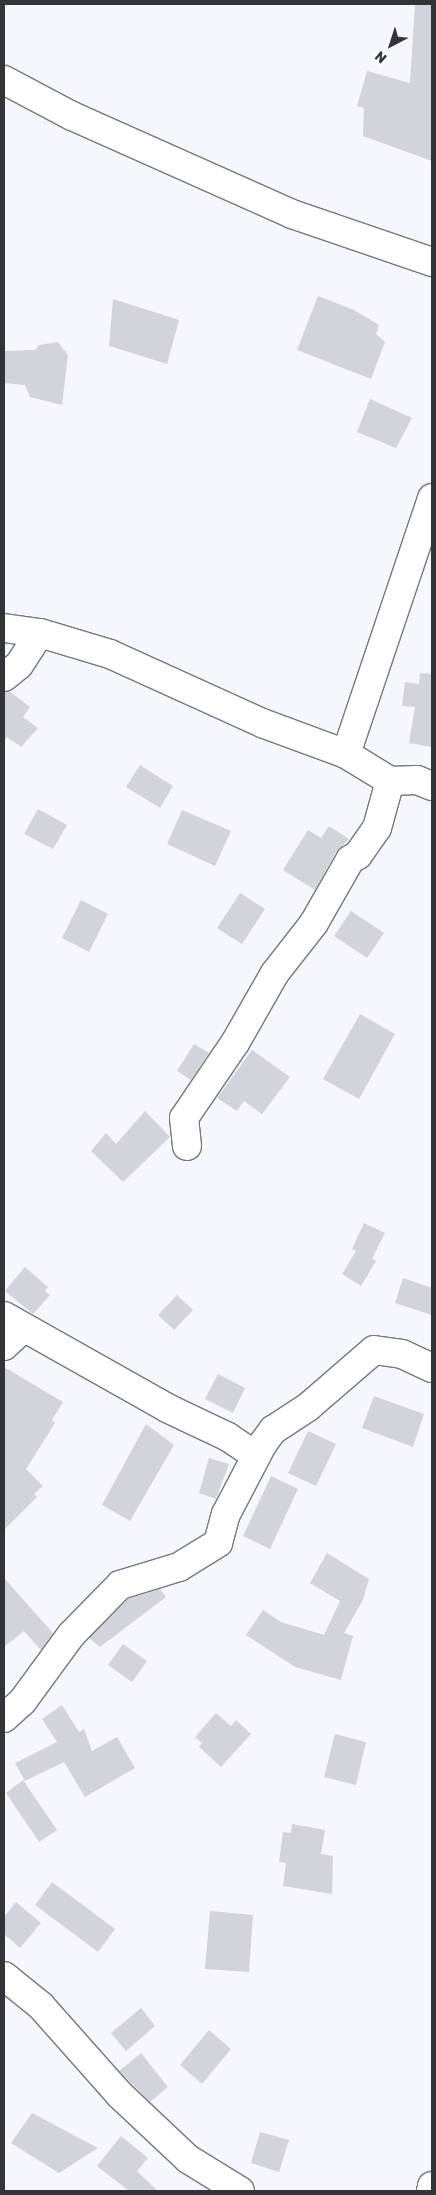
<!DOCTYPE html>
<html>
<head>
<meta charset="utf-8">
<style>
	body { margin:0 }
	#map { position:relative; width:436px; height:2195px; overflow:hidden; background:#f5f6fe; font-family:Rubik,sans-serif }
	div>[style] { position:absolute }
	.building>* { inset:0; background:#d2d4db }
	.roads { filter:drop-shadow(1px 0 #76777e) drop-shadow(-1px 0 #76777e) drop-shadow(0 1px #76777e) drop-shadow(0 -1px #76777e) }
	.minor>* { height:28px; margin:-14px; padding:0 14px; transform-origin:14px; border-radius:14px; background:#fff }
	span { translate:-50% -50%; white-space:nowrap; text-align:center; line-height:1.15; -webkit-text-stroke:4px #fff; paint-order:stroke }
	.frame { position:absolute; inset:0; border:5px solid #333437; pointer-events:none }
	.north { position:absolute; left:366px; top:20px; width:50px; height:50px; -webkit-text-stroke:4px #fff; paint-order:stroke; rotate:220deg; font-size:14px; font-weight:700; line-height:20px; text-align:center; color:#333437 }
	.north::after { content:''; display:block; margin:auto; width:18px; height:22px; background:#333437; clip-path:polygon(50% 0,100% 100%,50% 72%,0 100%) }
</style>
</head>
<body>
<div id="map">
	<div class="building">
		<i style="clip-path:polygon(415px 4px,432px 4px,432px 161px,363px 136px,364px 108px,357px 106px,367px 71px,410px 83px)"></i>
		<i style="clip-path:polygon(318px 296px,354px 310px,379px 325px,376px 334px,385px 342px,371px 379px,297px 350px)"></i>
		<i style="clip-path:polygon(113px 299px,179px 320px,167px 364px,109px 346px)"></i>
		<i style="clip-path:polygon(58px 342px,68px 355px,62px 405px,30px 397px,25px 385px,4px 383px,4px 351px,35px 350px,39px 345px)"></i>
		<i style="clip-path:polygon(370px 399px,412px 418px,396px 448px,357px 432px)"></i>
		<i style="clip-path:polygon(420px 673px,432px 674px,432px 747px,409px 743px,415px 707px,402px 706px,405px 682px,419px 684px)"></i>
		<i style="clip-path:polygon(9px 691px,30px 707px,23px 717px,38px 728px,21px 747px,7px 737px,4px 741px,4px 692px)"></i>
		<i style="clip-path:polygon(140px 765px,173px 786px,160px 808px,126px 787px)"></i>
		<i style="clip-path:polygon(38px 809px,67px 825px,53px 849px,24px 834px)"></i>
		<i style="clip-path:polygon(182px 810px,231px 831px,215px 866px,167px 844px)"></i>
		<i style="clip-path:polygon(329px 826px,349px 839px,336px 852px,315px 890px,283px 870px,308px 830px,321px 838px)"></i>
		<i style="clip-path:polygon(240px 893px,265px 909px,242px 944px,217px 928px)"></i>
		<i style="clip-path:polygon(81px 900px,108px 914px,89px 952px,62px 938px)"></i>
		<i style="clip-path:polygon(351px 911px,384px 933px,367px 958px,334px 936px)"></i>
		<i style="clip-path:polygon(360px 1014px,395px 1034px,359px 1099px,323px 1079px)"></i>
		<i style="clip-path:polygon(194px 1044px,209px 1053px,191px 1080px,177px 1071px)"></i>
		<i style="clip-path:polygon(252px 1050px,290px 1077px,262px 1114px,244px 1101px,237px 1111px,217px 1098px)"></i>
		<i style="clip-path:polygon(145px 1111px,170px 1137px,123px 1182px,91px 1151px,106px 1133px,116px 1144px)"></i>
		<i style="clip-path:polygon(364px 1223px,385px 1233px,372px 1259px,376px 1261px,361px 1286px,342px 1274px,356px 1251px,352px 1249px)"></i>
		<i style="clip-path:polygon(25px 1267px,48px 1287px,45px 1291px,50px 1295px,33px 1314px,5px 1291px)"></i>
		<i style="clip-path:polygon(403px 1278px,432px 1288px,432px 1315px,395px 1303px)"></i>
		<i style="clip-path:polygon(177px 1295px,193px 1310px,174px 1330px,158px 1315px)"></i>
		<i style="clip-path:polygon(4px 1367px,63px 1402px,52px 1420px,55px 1423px,26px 1469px,43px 1486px,34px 1494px,37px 1497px,4px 1530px)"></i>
		<i style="clip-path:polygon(218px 1374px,245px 1388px,233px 1413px,205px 1399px)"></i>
		<i style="clip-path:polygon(374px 1396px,424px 1414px,413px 1447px,362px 1428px)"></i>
		<i style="clip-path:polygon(146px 1424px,174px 1445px,130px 1521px,102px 1505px)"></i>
		<i style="clip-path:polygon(308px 1431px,336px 1444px,316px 1486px,288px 1473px)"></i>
		<i style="clip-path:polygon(209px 1458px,229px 1464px,216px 1499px,199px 1493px)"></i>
		<i style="clip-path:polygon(271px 1476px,298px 1489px,270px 1549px,243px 1536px)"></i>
		<i style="clip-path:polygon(327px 1553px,369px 1579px,363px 1600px,344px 1633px,353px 1636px,341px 1680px,295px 1667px,246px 1635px,263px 1610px,281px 1622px,324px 1635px,340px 1601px,310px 1583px)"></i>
		<i style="clip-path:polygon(4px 1578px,53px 1633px,41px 1650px,24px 1631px,4px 1647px)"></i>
		<i style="clip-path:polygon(160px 1589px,166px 1597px,100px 1647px,89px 1638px,128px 1599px)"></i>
		<i style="clip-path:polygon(123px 1644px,147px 1661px,132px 1682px,108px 1665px)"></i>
		<i style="clip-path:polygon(62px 1705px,79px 1732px,84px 1729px,92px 1751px,117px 1737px,135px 1768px,85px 1797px,64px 1762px,25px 1781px,15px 1763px,57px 1742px,42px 1719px)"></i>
		<i style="clip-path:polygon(216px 1713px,231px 1726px,236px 1720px,251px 1734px,221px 1767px,199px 1747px,202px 1743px,195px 1737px)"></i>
		<i style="clip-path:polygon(335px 1734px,366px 1742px,356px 1785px,324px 1777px)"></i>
		<i style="clip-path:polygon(23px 1780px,57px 1830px,39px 1842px,6px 1793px)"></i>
		<i style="clip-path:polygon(292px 1824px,325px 1830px,321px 1854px,333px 1856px,332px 1894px,283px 1886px,286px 1863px,279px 1862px,283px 1832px,291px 1833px)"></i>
		<i style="clip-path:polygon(52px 1882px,115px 1929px,98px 1952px,35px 1905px)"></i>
		<i style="clip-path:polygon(16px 1902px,41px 1923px,20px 1948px,4px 1934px,4px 1917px)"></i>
		<i style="clip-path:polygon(210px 1911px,253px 1915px,249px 1972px,205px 1969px)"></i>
		<i style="clip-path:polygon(141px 2008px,155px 2026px,126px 2051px,111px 2033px)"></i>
		<i style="clip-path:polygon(209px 2030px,231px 2049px,202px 2084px,180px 2065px)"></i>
		<i style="clip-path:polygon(141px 2053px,168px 2087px,150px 2102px,119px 2071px)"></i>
		<i style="clip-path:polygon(32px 2113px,98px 2148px,59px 2173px,11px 2143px)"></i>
		<i style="clip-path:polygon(260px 2132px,289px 2140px,279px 2172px,251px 2163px)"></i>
		<i style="clip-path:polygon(121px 2136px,148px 2158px,137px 2171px,158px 2191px,129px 2191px,97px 2166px)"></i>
	</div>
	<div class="roads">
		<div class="minor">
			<i style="left:4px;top:80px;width:77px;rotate:27.9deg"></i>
			<i style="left:72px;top:116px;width:241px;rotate:24deg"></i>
			<i style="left:292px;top:214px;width:148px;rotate:18.9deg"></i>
			<i style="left:4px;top:628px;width:36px;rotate:8deg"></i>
			<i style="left:40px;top:633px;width:73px;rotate:16.7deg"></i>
			<i style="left:110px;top:654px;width:167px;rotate:24.4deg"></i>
			<i style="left:262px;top:723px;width:90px;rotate:20.3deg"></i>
			<i style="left:346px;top:754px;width:52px;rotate:31.5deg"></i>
			<i style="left:390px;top:781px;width:27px;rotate:-2deg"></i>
			<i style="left:417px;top:780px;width:16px;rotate:22deg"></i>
			<i style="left:4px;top:677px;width:19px;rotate:-39deg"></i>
			<i style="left:19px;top:665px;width:38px;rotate:-57deg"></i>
			<i style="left:346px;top:754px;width:270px;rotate:-71.4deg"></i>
			<i style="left:187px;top:1146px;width:28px;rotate:-96deg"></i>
			<i style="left:184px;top:1118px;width:91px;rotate:-55.8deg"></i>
			<i style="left:235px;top:1043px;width:81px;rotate:-60.3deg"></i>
			<i style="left:275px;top:973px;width:63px;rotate:-52deg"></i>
			<i style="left:314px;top:923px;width:73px;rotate:-60.3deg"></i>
			<i style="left:350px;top:860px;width:9px;rotate:-32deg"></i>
			<i style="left:358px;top:855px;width:33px;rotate:-55deg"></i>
			<i style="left:377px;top:828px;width:49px;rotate:-74.5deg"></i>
			<i style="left:4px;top:1316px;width:187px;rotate:29.4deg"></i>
			<i style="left:167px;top:1408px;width:68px;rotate:25.4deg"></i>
			<i style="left:228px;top:1437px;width:34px;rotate:34deg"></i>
			<i style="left:4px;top:1346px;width:26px;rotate:-43deg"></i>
			<i style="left:4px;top:1718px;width:24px;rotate:-42deg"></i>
			<i style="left:22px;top:1702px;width:83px;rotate:-53.8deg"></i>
			<i style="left:71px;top:1635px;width:70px;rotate:-45.6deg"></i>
			<i style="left:120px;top:1585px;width:62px;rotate:-17deg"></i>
			<i style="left:179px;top:1567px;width:46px;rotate:-31.6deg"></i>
			<i style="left:218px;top:1543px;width:30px;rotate:-75deg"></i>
			<i style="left:226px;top:1514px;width:78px;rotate:-62.4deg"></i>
			<i style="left:262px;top:1445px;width:19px;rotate:-54deg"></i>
			<i style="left:273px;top:1430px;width:42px;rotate:-33.3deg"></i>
			<i style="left:308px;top:1407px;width:87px;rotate:-40.8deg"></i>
			<i style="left:374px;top:1350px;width:28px;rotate:8deg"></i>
			<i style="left:402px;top:1354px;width:33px;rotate:25deg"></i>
			<i style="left:4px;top:1976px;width:48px;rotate:39deg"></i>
			<i style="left:41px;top:2006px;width:118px;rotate:48.4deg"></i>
			<i style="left:119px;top:2094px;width:95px;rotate:43.3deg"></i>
			<i style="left:188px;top:2159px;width:61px;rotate:31.6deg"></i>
			<i style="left:431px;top:2191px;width:5px;rotate:-79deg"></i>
		</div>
	</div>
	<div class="frame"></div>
	<div class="north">N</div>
</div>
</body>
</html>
